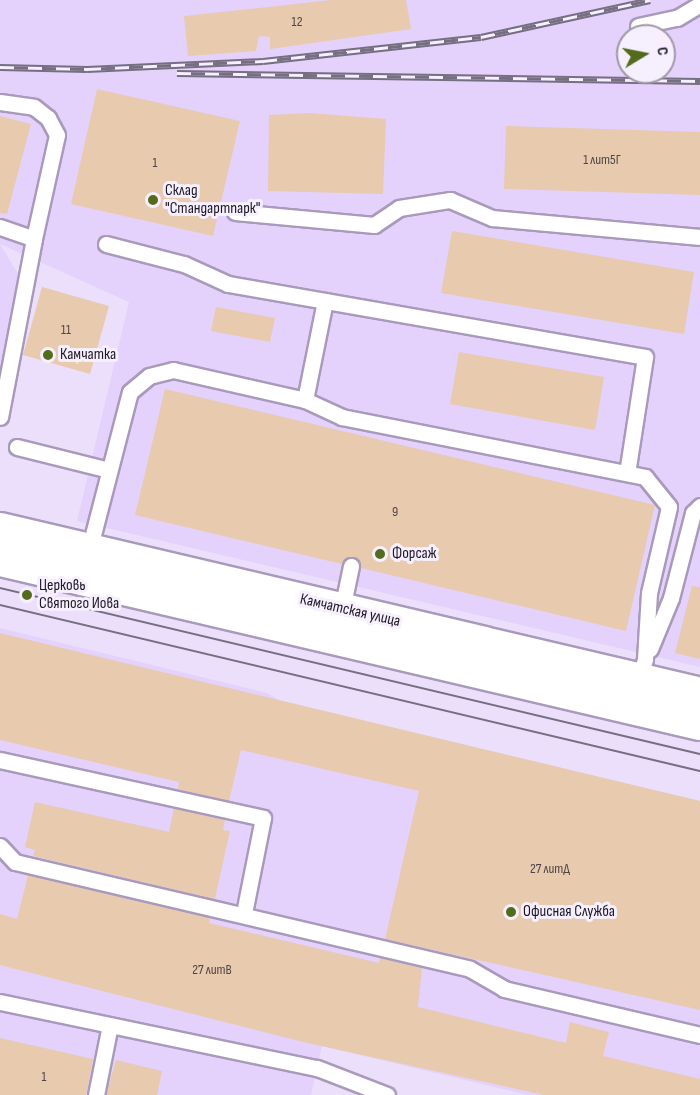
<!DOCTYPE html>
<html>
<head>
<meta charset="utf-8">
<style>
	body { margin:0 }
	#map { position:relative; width:700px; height:1095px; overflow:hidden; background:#ebdffb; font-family:"Sofia Sans Condensed",sans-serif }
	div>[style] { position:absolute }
	.built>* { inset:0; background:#e4d2fc }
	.building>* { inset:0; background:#e8caae }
	.roads { filter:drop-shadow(2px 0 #a99abb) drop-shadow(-2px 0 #a99abb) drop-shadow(0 2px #a99abb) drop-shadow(0 -2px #a99abb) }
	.lane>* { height:15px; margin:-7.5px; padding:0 7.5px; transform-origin:7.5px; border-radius:7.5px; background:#fff }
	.secondary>* { height:33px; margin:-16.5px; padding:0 16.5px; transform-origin:16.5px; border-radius:16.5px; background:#fff }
	.tram>* { height:1.5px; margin:-0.75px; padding:0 0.75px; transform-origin:0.75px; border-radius:0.75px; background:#766e81 }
	.rail>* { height:7px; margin-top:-3.5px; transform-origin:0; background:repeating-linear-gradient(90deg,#f6effe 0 14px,#766e81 0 28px); box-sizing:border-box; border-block:2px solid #766e81 }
	.dots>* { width:16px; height:16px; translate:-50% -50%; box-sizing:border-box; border:3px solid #f6effe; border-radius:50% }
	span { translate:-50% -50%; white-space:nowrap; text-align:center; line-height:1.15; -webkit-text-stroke:6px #f6effe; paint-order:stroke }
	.number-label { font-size:14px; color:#504447 }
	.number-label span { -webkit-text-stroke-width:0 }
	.poi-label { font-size:16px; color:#1e1825 }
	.left { translate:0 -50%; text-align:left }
	.street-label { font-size:16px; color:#1e1825 }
	.north { position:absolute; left:616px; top:24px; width:60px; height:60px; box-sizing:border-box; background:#f6effe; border:2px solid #a099a7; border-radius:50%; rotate:80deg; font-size:16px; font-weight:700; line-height:24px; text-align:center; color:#1e1825 }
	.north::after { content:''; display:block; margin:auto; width:21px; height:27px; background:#536b1c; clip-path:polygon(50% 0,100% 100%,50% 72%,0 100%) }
</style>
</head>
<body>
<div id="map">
	<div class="built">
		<i style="clip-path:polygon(evenodd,0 0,700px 0,700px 667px,77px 521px,129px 302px,0 244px,0 0,628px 36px,664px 36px,664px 72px,628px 72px,628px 36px)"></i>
		<i style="clip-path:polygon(0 244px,18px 274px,0 377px)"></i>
		<i style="clip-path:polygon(0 628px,267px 693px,288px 705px,700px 801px,700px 1095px,528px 1095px,322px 1046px,311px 1095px,0 1095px)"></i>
	</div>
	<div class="building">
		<i style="clip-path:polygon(331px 0,406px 0,411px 29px,270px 49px,270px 37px,259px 36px,256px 51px,188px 56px,184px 16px)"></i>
		<i style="clip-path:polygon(97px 89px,240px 121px,213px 236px,71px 204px)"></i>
		<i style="clip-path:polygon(309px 113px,386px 119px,383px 194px,268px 191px,269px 115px)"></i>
		<i style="clip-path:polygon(0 116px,31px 124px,7px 214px,0 213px)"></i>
		<i style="clip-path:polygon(506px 126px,700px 132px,700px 195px,504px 189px)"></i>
		<i style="clip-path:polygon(452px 231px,694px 272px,684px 334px,441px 293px)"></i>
		<i style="clip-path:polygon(42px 287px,109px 306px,90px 374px,23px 355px)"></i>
		<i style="clip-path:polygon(216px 307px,275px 318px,270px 342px,211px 331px)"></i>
		<i style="clip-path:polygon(459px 352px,604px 377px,595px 430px,450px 404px)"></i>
		<i style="clip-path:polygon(165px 389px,655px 505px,626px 631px,361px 568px,354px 557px,342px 564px,135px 515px)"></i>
		<i style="clip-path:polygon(692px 586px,700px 587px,700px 659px,675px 653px)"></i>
		<i style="clip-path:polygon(0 633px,700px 801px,700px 1010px,385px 939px,419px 791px,241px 750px,229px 801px,178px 789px,179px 782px,0 740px)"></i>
		<i style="clip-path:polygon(35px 802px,169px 832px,174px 808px,225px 820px,223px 830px,230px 831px,215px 899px,33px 856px,35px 850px,25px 847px)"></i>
		<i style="clip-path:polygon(28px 875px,210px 918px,209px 923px,379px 963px,380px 958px,422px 968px,418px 1007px,566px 1043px,570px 1022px,609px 1032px,603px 1056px,700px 1079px,700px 1095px,544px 1095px,303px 1042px,0 965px,0 914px,17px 919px)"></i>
		<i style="clip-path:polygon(0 1038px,93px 1059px,86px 1095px,0 1095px)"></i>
		<i style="clip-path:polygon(116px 1060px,162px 1071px,157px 1095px,106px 1095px)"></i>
	</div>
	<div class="roads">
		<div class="lane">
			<i style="left:638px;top:26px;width:40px;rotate:-12deg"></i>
			<i style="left:677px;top:18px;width:27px;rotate:-31deg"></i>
			<i style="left:0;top:102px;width:34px;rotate:8deg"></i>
			<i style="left:34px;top:107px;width:18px;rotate:38deg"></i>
			<i style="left:48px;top:118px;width:19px;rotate:62deg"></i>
			<i style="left:57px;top:135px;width:107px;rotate:102.5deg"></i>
			<i style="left:235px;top:212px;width:140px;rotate:5.3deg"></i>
			<i style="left:374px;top:225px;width:30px;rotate:-34deg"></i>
			<i style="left:399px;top:208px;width:52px;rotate:-8.9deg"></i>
			<i style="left:450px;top:200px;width:46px;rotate:23.2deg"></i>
			<i style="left:492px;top:218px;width:209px;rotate:5.2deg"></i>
			<i style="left:0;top:227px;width:36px;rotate:19deg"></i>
			<i style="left:34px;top:239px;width:181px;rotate:100.8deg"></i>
			<i style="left:106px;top:244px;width:81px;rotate:14.4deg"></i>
			<i style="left:184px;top:264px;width:48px;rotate:24.4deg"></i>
			<i style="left:228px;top:284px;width:423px;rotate:9.9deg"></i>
			<i style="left:645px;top:357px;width:117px;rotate:98.8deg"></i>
			<i style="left:305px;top:400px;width:101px;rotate:-78.6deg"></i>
			<i style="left:17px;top:447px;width:95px;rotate:14deg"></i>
			<i style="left:88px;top:554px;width:167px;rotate:-75.5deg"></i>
			<i style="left:130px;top:392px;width:25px;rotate:-40deg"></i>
			<i style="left:149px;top:376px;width:25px;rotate:-14deg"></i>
			<i style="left:173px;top:370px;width:135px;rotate:12.8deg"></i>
			<i style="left:305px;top:400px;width:41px;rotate:24.7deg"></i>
			<i style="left:342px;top:417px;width:309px;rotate:11.2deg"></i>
			<i style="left:645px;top:477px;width:38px;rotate:51deg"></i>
			<i style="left:669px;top:507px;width:88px;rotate:103.1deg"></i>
			<i style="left:649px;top:593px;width:66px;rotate:93.5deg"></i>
			<i style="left:645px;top:659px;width:25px;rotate:106deg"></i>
			<i style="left:342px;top:609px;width:44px;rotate:-78.2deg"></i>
			<i style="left:650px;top:649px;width:55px;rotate:-67.6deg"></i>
			<i style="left:671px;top:598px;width:88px;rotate:-75.5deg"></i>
			<i style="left:693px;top:513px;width:10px;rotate:-45deg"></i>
			<i style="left:0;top:760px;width:269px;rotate:12.4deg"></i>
			<i style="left:263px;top:818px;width:97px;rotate:101.3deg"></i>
			<i style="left:0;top:846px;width:22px;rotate:47deg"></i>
			<i style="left:15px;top:862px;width:467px;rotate:13.2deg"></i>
			<i style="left:470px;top:969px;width:39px;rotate:30deg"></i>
			<i style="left:504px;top:989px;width:201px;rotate:13.2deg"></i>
			<i style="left:0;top:1002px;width:324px;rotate:11.8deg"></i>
			<i style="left:317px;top:1068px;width:75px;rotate:21.1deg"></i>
			<i style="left:96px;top:1095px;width:71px;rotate:-78.7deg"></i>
		</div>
		<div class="secondary">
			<i style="left:0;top:529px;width:719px;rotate:13.26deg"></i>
			<i style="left:0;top:559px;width:719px;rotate:13.19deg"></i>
		</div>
	</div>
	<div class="tram">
		<i style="left:0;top:588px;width:719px;rotate:13.34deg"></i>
		<i style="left:0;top:605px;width:719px;rotate:13.34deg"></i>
	</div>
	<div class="rail">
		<i style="left:0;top:67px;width:87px;rotate:1.3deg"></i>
		<i style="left:87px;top:69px;width:176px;rotate:-2.6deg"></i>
		<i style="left:263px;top:61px;width:219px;rotate:-6.3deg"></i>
		<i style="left:481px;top:37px;width:173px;rotate:-12.3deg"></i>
		<i style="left:177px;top:73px;width:523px;rotate:0.88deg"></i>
	</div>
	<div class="dots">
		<i style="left:153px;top:200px;background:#536b1c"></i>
		<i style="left:48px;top:355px;background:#536b1c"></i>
		<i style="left:380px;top:554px;background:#536b1c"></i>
		<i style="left:27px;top:595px;background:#536b1c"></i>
		<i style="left:511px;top:912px;background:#536b1c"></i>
	</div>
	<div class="number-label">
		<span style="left:297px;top:22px">12</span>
		<span style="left:602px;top:160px">1 лит5Г</span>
		<span style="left:155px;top:163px">1</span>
		<span style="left:66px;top:330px">11</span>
		<span style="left:395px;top:512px">9</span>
		<span style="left:550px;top:869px">27 литД</span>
		<span style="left:212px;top:970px">27 литВ</span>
		<span style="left:44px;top:1077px">1</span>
	</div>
	<div class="poi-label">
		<span class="left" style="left:165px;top:200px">Склад<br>"Стандартпарк"</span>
		<span class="left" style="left:60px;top:355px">Камчатка</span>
		<span class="left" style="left:392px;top:554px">Форсаж</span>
		<span class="left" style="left:39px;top:595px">Церковь<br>Святого Иова</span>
		<span class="left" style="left:523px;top:912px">Офисная Служба</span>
	</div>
	<div class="street-label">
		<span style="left:350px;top:611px;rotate:13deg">Камчатская улица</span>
	</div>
	<div class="north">С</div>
</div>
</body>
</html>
